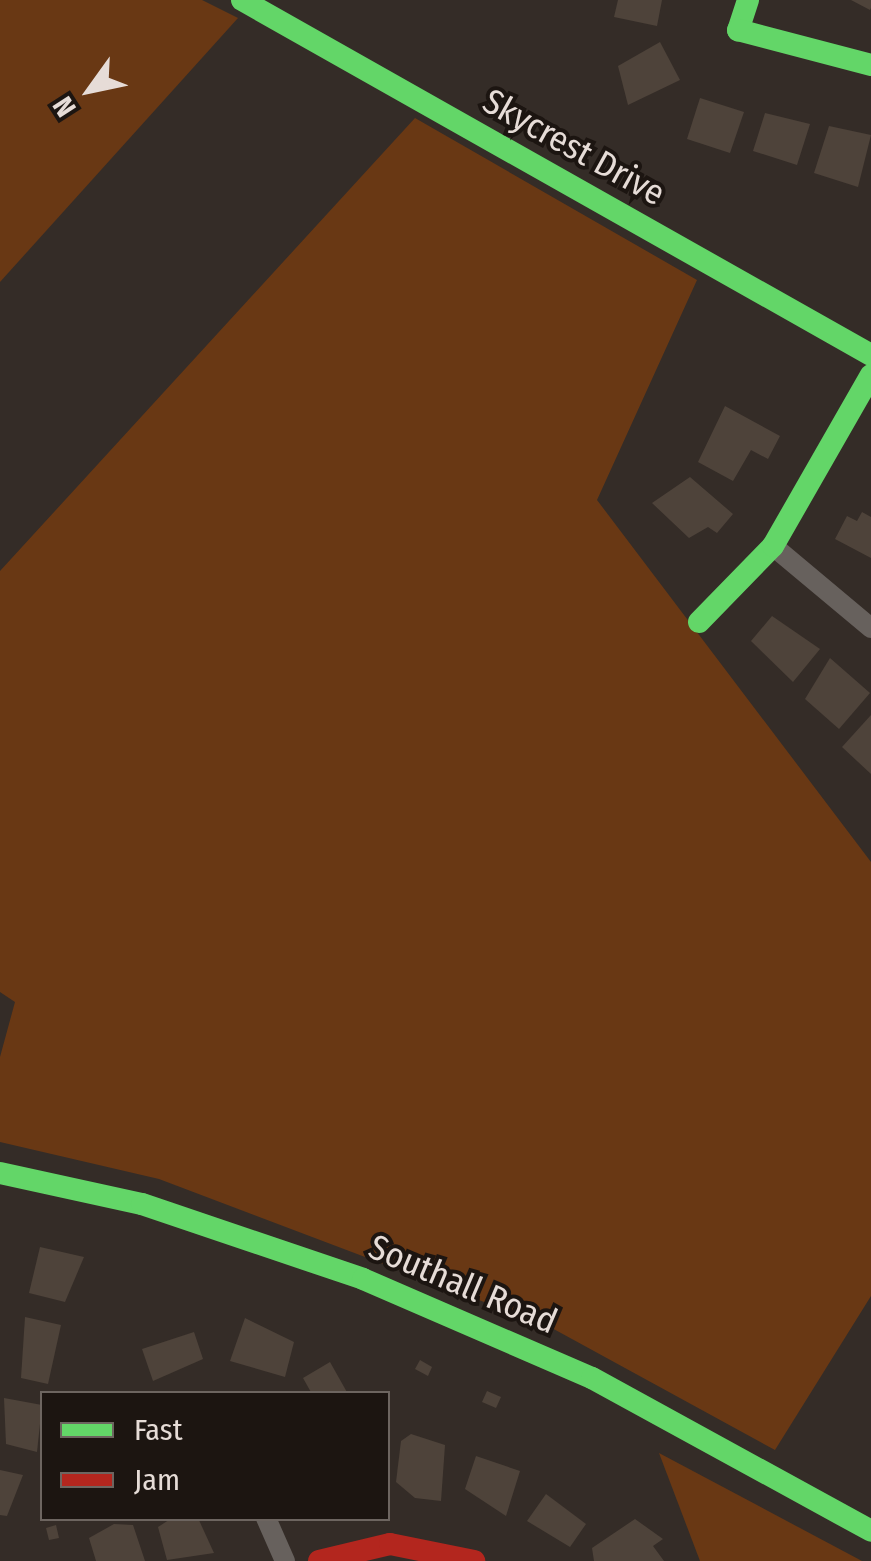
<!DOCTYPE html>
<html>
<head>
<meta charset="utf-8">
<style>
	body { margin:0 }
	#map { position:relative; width:871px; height:1561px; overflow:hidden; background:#342c27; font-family:"Fira Sans Condensed",sans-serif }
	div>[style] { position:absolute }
	.green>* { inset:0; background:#693814 }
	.building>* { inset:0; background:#4e433a }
	.street>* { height:20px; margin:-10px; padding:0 10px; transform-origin:10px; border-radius:10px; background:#67615d }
	.fast>* { height:22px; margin:-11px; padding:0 11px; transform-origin:11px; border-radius:11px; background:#63d668 }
	.jam>* { height:22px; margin:-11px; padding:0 11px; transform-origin:11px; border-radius:11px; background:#b3261e }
	span { translate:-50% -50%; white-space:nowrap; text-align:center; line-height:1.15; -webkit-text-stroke:8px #1c1511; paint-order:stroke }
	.street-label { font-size:35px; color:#e6dcd7 }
	.legend { position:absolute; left:40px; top:1391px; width:350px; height:130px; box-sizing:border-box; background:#1c1511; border:2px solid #6d6560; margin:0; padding:12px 18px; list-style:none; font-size:30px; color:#e6dcd7 }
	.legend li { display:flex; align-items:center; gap:20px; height:50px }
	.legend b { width:50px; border:2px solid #6d6560 }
	.north { position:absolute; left:40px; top:40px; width:100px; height:100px; -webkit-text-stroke:8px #1c1511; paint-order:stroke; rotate:237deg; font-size:28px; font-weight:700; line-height:40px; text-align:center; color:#e6dcd7 }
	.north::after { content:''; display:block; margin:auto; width:35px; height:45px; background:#e6dcd7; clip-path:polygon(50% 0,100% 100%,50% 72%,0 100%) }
</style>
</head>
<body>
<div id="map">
	<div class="green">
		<i style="clip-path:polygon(0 0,202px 0,238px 18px,0 282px)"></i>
		<i style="clip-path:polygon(415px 118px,697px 280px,597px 500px,871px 862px,871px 1296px,775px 1450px,550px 1327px,159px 1179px,0 1142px,0 1057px,15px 1002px,0 992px,0 571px)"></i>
		<i style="clip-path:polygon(659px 1453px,862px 1561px,700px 1561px)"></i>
	</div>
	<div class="building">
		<i style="clip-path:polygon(618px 0,662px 0,657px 26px,614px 17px)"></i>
		<i style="clip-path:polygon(851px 0,871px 0,871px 8px,870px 10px)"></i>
		<i style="clip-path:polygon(660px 42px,680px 80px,628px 105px,618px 66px)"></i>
		<i style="clip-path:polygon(700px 98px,744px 112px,730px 153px,687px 139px)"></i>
		<i style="clip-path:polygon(765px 113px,810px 124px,797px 165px,753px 151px)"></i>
		<i style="clip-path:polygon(829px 126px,871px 135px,858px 187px,814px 173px)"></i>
		<i style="clip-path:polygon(725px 406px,780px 436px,768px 459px,751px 450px,733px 481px,698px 462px)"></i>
		<i style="clip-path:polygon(690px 477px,733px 514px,717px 533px,708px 527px,689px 538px,652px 503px)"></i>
		<i style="clip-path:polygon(862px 512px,871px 517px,871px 558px,835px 539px,847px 516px,857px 521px)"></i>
		<i style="clip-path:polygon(772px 616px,820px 649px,793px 682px,751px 641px)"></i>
		<i style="clip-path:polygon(830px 658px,870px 693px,839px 729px,805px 699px)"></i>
		<i style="clip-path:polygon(871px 715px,871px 774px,842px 747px)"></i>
		<i style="clip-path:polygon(40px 1247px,84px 1257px,65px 1302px,29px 1293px)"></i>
		<i style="clip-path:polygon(25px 1317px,61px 1325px,48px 1384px,21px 1378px)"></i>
		<i style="clip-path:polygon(245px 1318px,294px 1342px,285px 1377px,230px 1361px)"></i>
		<i style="clip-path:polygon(194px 1332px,203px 1359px,153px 1381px,142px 1349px)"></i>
		<i style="clip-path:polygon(420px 1360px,432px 1367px,428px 1376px,415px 1369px)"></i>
		<i style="clip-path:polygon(330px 1362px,348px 1394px,312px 1394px,303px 1378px)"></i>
		<i style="clip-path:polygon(487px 1391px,501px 1397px,496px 1408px,482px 1402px)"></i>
		<i style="clip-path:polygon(4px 1398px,42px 1405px,37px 1452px,6px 1444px)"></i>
		<i style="clip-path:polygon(411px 1434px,445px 1445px,441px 1501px,415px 1498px,396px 1482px,401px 1441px)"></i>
		<i style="clip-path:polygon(476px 1456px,520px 1471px,506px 1516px,465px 1489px)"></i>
		<i style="clip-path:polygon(0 1470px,23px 1475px,7px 1516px,0 1515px)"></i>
		<i style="clip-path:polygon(546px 1494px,586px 1524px,570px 1547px,527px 1521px)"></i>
		<i style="clip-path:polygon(172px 1518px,198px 1518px,214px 1553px,167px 1560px,158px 1527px)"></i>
		<i style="clip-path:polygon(635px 1519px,663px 1539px,653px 1546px,664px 1561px,594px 1561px,592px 1548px)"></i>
		<i style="clip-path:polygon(114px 1524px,133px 1525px,145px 1561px,96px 1561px,89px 1538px)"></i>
		<i style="clip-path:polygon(56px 1525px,59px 1538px,49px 1540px,46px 1528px)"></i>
	</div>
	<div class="street">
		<i style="left:773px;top:546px;width:128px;rotate:39.9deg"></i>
		<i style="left:266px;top:1518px;width:47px;rotate:66.2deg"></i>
	</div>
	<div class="fast">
		<i style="left:242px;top:0;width:722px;rotate:29.44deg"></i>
		<i style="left:748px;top:0;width:32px;rotate:108deg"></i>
		<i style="left:738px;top:30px;width:138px;rotate:14.7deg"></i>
		<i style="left:699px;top:622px;width:106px;rotate:-45.8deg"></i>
		<i style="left:773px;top:546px;width:197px;rotate:-60.2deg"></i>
		<i style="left:0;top:1173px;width:145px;rotate:12.3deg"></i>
		<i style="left:142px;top:1204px;width:233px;rotate:18.7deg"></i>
		<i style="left:363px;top:1279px;width:249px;rotate:23.4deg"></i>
		<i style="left:592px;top:1378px;width:318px;rotate:28.7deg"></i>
	</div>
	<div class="jam">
		<i style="left:319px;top:1561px;width:73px;rotate:-13.5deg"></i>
		<i style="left:390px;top:1544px;width:86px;rotate:11.4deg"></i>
	</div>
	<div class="street-label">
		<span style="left:574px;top:147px;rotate:29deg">Skycrest Drive</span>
		<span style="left:463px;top:1284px;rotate:23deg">Southall Road</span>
	</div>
	<ul class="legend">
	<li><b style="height:12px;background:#63d668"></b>Fast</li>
	<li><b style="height:12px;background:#b3261e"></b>Jam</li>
	</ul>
	<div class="north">N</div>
</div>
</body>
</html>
